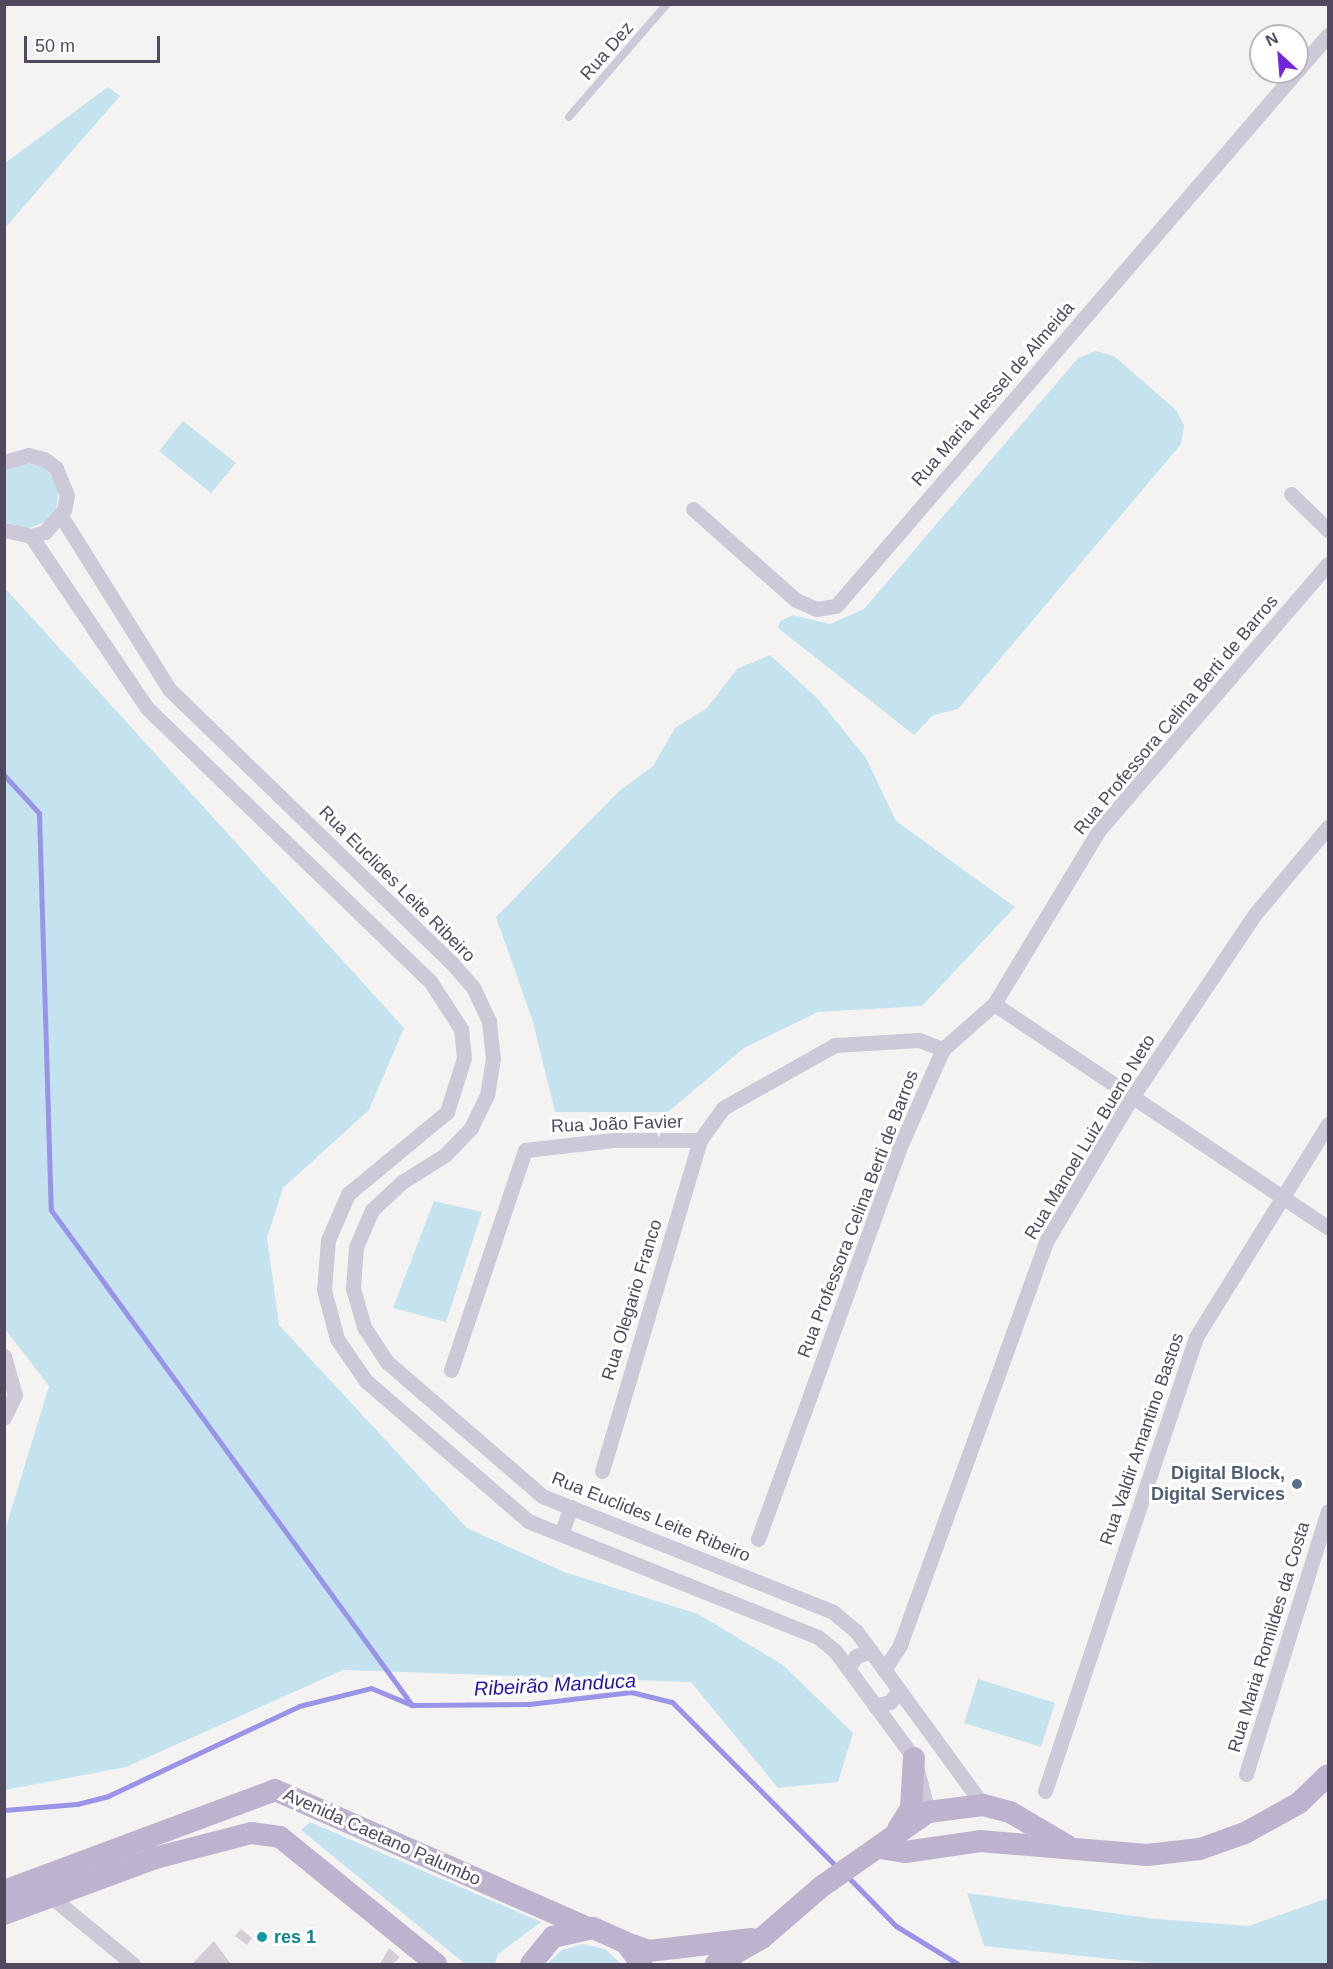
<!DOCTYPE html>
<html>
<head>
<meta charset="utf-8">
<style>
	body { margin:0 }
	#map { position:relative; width:1333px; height:1969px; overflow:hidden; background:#f4f3f2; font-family:Helvetica,sans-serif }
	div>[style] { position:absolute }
	.green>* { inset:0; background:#c4e3ee }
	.stream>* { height:5px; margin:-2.5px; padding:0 2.5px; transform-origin:2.5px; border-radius:2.5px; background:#9a94e8 }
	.building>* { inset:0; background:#d3ced6 }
	.lane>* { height:8px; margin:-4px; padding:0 4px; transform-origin:4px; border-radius:4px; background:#cec9d8 }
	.street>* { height:15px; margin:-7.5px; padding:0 7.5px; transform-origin:7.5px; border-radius:7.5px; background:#cec9d8 }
	.primary>* { height:22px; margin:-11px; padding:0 11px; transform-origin:11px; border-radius:11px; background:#bdb3ce }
	.dots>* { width:16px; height:16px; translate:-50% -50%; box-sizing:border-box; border:3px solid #fff; border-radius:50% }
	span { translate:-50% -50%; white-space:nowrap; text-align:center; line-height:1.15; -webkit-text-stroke:6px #fff; paint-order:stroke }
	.street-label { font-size:18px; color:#514a5e }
	.service-label { font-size:18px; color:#4e5e75; font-weight:700 }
	.right { translate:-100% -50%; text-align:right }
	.culture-label { font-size:18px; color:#0d838f; font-weight:700 }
	.left { translate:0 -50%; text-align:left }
	.water-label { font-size:20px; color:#2115a6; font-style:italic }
	.frame { position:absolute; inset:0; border:6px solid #514a5e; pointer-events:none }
	.north { position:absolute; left:1249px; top:24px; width:60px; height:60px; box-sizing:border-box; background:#fff; border:2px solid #b9b7bf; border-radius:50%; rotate:334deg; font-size:16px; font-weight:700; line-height:24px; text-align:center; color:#514a5e }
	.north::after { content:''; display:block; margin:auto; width:21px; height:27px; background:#7424db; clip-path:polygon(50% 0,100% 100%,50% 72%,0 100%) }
	.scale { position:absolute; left:24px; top:36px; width:136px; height:27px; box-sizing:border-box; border:3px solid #514a5e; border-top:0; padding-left:8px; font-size:18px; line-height:21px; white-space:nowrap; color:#514a5e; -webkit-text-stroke:4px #fff; paint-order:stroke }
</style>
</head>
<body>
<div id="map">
	<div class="green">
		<i style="clip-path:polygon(108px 87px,120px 96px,5px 228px,5px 163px)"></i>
		<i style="clip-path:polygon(1096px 351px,1114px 356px,1176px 410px,1184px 426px,1181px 444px,958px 709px,933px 715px,914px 735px,778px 628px,780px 621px,793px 615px,830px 624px,864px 609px,1078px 358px)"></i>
		<i style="clip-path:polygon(183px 421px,236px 463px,211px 493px,159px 451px)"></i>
		<i style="clip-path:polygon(20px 462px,44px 467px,59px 486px,56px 511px,49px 521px,26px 529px,5px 522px,5px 470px)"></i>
		<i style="clip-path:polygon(4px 587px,404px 1028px,369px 1110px,283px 1188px,267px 1238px,279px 1325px,467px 1528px,564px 1572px,698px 1614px,783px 1665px,853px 1733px,838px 1782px,778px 1788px,691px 1682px,343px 1670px,126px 1767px,5px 1790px,5px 1530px,49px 1386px,5px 1329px)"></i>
		<i style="clip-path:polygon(770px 655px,818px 699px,866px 758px,896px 821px,1015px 907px,922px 1006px,818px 1012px,744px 1048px,668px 1112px,555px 1112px,533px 1022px,496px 917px,619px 791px,653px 766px,675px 728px,707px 708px,737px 669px)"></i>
		<i style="clip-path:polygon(434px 1201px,482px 1212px,446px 1322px,393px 1308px)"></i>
		<i style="clip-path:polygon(978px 1679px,1055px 1703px,1041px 1747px,964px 1723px)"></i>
		<i style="clip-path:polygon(310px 1822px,541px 1922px,498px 1954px,495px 1964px,465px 1964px,301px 1830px)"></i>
		<i style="clip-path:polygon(967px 1893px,1156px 1919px,1249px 1926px,1328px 1898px,1328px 1964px,1161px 1964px,984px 1946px)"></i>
		<i style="clip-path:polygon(583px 1944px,605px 1949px,621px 1964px,547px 1964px,562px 1950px)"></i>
	</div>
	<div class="stream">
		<i style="left:4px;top:775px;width:52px;rotate:47.4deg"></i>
		<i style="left:39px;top:813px;width:397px;rotate:88.3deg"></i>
		<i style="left:51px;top:1210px;width:613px;rotate:53.9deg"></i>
		<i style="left:4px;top:1810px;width:73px;rotate:-4.7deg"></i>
		<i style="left:77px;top:1804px;width:32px;rotate:-14deg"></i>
		<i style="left:108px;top:1796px;width:211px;rotate:-25.2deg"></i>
		<i style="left:299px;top:1706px;width:74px;rotate:-14deg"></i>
		<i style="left:371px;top:1688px;width:44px;rotate:22.5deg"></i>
		<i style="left:412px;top:1705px;width:117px;rotate:-0.5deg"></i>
		<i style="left:529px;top:1704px;width:103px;rotate:-6.7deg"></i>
		<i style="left:631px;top:1692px;width:42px;rotate:13.7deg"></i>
		<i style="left:672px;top:1702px;width:235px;rotate:45deg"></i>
		<i style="left:847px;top:1876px;width:70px;rotate:45.6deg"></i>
		<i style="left:896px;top:1926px;width:73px;rotate:31.5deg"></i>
	</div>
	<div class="building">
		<i style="clip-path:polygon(261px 1928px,271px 1937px,264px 1945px,253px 1936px)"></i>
		<i style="clip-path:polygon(241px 1929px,252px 1938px,247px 1945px,235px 1936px)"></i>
		<i style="clip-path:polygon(214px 1941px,231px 1964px,192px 1964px)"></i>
		<i style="clip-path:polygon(389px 1948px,400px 1957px,393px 1964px,380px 1964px)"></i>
	</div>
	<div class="lane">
		<i style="left:569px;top:117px;width:150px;rotate:-49.1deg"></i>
	</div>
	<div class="street">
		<i style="left:1297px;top:71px;width:48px;rotate:-49.3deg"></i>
		<i style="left:4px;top:462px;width:25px;rotate:-16deg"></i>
		<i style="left:28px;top:455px;width:16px;rotate:14deg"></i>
		<i style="left:44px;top:459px;width:15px;rotate:37deg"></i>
		<i style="left:56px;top:468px;width:29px;rotate:68deg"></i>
		<i style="left:67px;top:495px;width:15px;rotate:101deg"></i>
		<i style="left:64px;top:510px;width:29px;rotate:131deg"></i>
		<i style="left:45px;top:532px;width:15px;rotate:164deg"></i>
		<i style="left:31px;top:536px;width:28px;rotate:-167deg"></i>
		<i style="left:1291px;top:494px;width:52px;rotate:44.2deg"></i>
		<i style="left:693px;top:509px;width:137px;rotate:41.5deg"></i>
		<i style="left:796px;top:600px;width:22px;rotate:24deg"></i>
		<i style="left:816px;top:609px;width:20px;rotate:-9deg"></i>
		<i style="left:836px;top:606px;width:705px;rotate:-49.26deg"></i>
		<i style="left:61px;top:516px;width:204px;rotate:58deg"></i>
		<i style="left:169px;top:689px;width:392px;rotate:44.1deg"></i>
		<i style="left:451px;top:962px;width:33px;rotate:49deg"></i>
		<i style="left:473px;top:987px;width:38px;rotate:65deg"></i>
		<i style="left:489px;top:1021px;width:37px;rotate:84deg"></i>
		<i style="left:493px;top:1058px;width:37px;rotate:99deg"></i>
		<i style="left:487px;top:1095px;width:37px;rotate:116deg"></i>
		<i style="left:471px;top:1128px;width:37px;rotate:134deg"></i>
		<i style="left:445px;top:1155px;width:51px;rotate:147.9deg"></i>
		<i style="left:402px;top:1182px;width:41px;rotate:137deg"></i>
		<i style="left:372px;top:1210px;width:40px;rotate:113.4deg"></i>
		<i style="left:356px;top:1247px;width:41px;rotate:94.2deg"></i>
		<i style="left:353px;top:1288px;width:41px;rotate:74.2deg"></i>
		<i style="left:364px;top:1327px;width:42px;rotate:56.7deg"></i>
		<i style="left:387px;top:1362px;width:205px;rotate:40.8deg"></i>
		<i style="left:542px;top:1496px;width:313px;rotate:21.7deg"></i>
		<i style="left:833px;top:1612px;width:30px;rotate:40deg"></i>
		<i style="left:856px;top:1631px;width:215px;rotate:53.9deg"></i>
		<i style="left:31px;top:536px;width:207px;rotate:56deg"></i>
		<i style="left:147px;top:708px;width:393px;rotate:44deg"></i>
		<i style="left:430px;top:981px;width:57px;rotate:57.1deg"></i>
		<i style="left:461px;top:1029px;width:29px;rotate:84deg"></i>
		<i style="left:464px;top:1058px;width:57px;rotate:107.5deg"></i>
		<i style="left:447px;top:1112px;width:129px;rotate:140.4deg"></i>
		<i style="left:348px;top:1194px;width:50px;rotate:113.5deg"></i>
		<i style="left:328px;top:1240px;width:50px;rotate:94.6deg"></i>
		<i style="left:324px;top:1290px;width:51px;rotate:75.1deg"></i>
		<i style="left:337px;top:1339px;width:51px;rotate:55.4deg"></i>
		<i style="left:366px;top:1381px;width:214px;rotate:40.8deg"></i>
		<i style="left:528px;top:1521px;width:312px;rotate:21.8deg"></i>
		<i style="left:818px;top:1637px;width:22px;rotate:39deg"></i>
		<i style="left:835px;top:1651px;width:133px;rotate:53.6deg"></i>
		<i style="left:914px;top:1758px;width:56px;rotate:75.5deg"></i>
		<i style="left:994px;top:1004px;width:402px;rotate:33.8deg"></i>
		<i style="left:4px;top:1356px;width:41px;rotate:74.2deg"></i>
		<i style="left:15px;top:1395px;width:25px;rotate:116deg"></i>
		<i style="left:451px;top:1370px;width:232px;rotate:-71.4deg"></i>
		<i style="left:525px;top:1150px;width:89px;rotate:-6.5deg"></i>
		<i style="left:613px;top:1140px;width:87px"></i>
		<i style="left:700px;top:1140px;width:39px;rotate:-54deg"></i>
		<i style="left:723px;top:1108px;width:129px;rotate:-29.4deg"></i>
		<i style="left:835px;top:1045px;width:84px;rotate:-3.4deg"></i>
		<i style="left:919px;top:1040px;width:26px;rotate:21deg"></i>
		<i style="left:602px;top:1471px;width:345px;rotate:-73.5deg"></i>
		<i style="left:561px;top:1534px;width:29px;rotate:-70deg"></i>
		<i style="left:758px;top:1539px;width:415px;rotate:-70.1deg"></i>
		<i style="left:899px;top:1149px;width:109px;rotate:-66.3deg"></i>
		<i style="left:943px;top:1049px;width:68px;rotate:-41.4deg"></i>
		<i style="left:994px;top:1004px;width:203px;rotate:-58.9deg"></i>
		<i style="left:1099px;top:830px;width:351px;rotate:-49.3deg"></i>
		<i style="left:848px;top:1668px;width:14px;rotate:-56deg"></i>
		<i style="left:856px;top:1656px;width:16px;rotate:-18deg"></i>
		<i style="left:884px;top:1670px;width:30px;rotate:-57deg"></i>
		<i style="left:900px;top:1645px;width:431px;rotate:-70.1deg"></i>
		<i style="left:1047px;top:1240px;width:166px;rotate:-59.3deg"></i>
		<i style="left:1132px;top:1097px;width:220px;rotate:-56.1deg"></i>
		<i style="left:1255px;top:914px;width:114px;rotate:-50deg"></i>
		<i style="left:875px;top:1706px;width:16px;rotate:-15deg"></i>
		<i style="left:890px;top:1702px;width:15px;rotate:-53deg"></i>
		<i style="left:1246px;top:1774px;width:275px;rotate:-72.7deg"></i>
		<i style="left:1045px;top:1791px;width:478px;rotate:-71.6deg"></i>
		<i style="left:1196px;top:1337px;width:251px;rotate:-58.2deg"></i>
		<i style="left:49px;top:1895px;width:109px;rotate:39.4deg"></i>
	</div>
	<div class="primary">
		<i style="left:898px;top:1829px;width:25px;rotate:-58deg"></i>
		<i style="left:911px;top:1808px;width:50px;rotate:-86.6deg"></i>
		<i style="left:880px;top:1848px;width:25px;rotate:9deg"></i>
		<i style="left:905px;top:1852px;width:76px;rotate:-8.3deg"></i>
		<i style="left:980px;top:1841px;width:168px;rotate:4.8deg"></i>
		<i style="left:1147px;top:1855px;width:53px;rotate:-6.5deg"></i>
		<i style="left:1200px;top:1849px;width:48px;rotate:-19.6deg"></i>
		<i style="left:1245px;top:1833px;width:62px;rotate:-29.1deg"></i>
		<i style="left:1299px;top:1803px;width:40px;rotate:-44deg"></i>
		<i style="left:4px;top:1891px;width:289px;rotate:-20.4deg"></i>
		<i style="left:275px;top:1790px;width:342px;rotate:23.8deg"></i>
		<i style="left:4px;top:1914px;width:161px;rotate:-20.3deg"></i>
		<i style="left:155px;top:1858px;width:100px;rotate:-14.5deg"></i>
		<i style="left:252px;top:1833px;width:28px;rotate:8deg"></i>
		<i style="left:280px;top:1837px;width:201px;rotate:39.1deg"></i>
		<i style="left:626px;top:1943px;width:24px;rotate:19deg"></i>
		<i style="left:649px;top:1951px;width:103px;rotate:-6.7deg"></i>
		<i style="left:531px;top:1964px;width:35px;rotate:-51deg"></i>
		<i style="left:553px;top:1937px;width:41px;rotate:-12.7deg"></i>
		<i style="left:593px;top:1928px;width:36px;rotate:24deg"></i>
		<i style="left:626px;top:1943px;width:26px;rotate:54deg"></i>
		<i style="left:716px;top:1964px;width:53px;rotate:-29.5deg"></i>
		<i style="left:762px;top:1938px;width:78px;rotate:-40.8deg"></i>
		<i style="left:821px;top:1887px;width:131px;rotate:-35deg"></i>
		<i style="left:928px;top:1812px;width:55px;rotate:-7.3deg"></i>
		<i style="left:983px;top:1805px;width:28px;rotate:15deg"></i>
		<i style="left:1010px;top:1812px;width:65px;rotate:30.5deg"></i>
	</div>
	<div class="dots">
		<i style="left:1297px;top:1484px;background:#5c6f8a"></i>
		<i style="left:262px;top:1937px;background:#0f9aa8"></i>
	</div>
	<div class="street-label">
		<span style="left:607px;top:51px;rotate:-49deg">Rua Dez</span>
		<span style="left:993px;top:394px;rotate:-49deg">Rua Maria Hessel de Almeida</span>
		<span style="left:1176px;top:715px;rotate:-50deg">Rua Professora Celina Berti de Barros</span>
		<span style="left:397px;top:884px;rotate:45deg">Rua Euclides Leite Ribeiro</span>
		<span style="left:617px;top:1124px;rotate:-2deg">Rua João Favier</span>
		<span style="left:1090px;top:1137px;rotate:-59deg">Rua Manoel Luiz Bueno Neto</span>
		<span style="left:858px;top:1214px;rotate:-69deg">Rua Professora Celina Berti de Barros</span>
		<span style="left:632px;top:1300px;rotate:-73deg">Rua Olegario Franco</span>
		<span style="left:1142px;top:1439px;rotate:-71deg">Rua Valdir Amantino Bastos</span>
		<span style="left:651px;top:1517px;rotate:22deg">Rua Euclides Leite Ribeiro</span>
		<span style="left:1269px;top:1637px;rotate:-73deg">Rua Maria Romildes da Costa</span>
		<span style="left:382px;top:1837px;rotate:24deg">Avenida Caetano Palumbo</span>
	</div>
	<div class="service-label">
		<span class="right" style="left:1285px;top:1484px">Digital Block,<br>Digital Services</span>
	</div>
	<div class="culture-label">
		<span class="left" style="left:274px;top:1937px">res 1</span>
	</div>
	<div class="water-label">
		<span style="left:555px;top:1685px;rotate:-3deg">Ribeirão Manduca</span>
	</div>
	<div class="frame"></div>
	<div class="north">N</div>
	<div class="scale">50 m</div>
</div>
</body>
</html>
